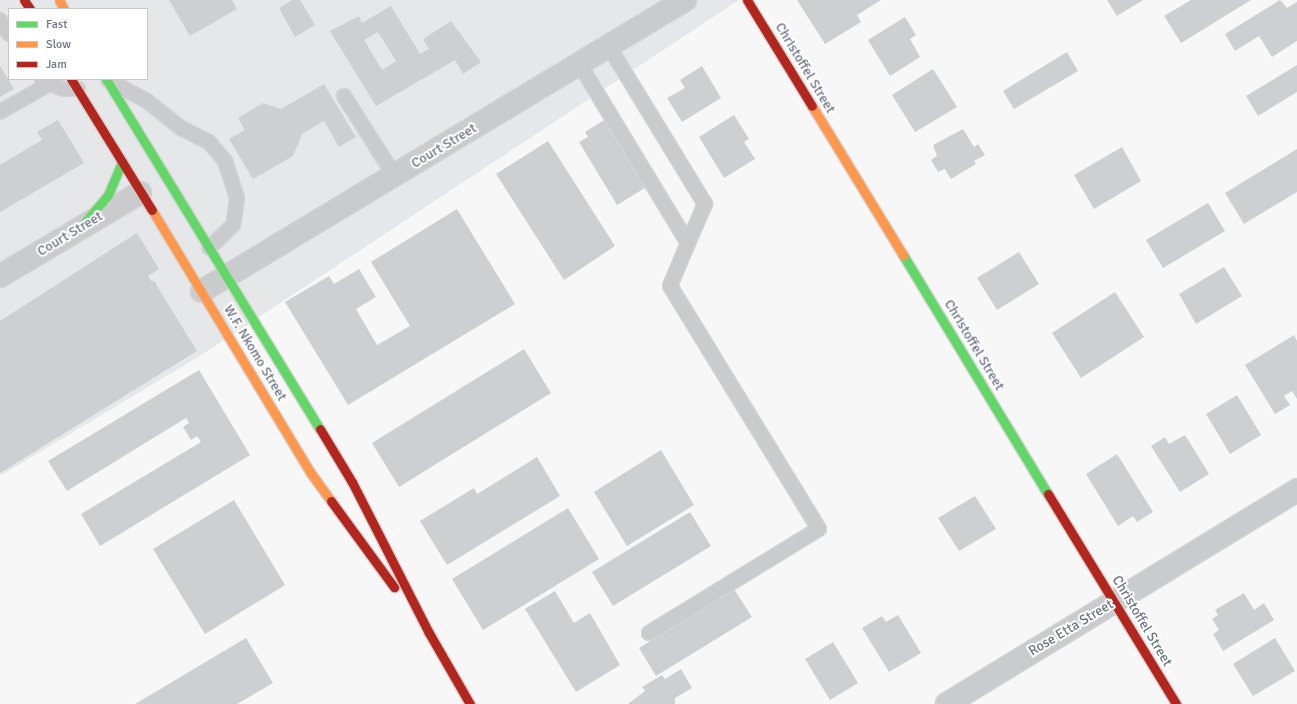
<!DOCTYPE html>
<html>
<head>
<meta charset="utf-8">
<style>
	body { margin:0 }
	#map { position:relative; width:1297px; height:704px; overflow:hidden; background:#f7f7f7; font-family:Signika,sans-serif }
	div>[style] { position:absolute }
	.built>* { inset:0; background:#e6e7e8 }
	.building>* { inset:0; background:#cecfd0 }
	.roads { filter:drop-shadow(1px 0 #d3d4d4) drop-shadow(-1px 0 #d3d4d4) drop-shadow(0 1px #d3d4d4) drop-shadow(0 -1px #d3d4d4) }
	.lane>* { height:14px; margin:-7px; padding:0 7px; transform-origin:7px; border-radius:7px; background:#cacbcc }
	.street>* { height:22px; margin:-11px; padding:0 11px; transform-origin:11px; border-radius:11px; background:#cacbcc }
	.fast>* { height:9px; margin:-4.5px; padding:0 4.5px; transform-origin:4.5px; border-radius:4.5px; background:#63d668 }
	.slow>* { height:9px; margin:-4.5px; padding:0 4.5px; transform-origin:4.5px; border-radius:4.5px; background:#ff974d }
	.jam>* { height:9px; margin:-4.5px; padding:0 4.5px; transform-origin:4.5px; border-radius:4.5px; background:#b3261e }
	span { translate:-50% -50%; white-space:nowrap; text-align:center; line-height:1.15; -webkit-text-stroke:4px #fff; paint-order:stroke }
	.street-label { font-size:14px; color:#6b7483 }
	.legend { position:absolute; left:8px; top:8px; width:140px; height:72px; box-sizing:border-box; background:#fff; border:1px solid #c4c7cd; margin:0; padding:5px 7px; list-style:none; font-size:12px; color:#6b7483 }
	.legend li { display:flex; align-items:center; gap:8px; height:20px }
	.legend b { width:20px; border:1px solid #c4c7cd }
</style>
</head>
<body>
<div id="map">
	<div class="built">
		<i style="clip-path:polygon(evenodd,0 0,739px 0,203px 354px,0 476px,0 0,9px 9px,147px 9px,147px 79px,9px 79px,9px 9px)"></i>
	</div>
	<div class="building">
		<i style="clip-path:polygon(169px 0,232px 0,237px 9px,190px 36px)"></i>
		<i style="clip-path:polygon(292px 0,300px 0,315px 25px,295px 37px,279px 8px)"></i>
		<i style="clip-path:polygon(797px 0,881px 0,857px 15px,861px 22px,825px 44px)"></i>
		<i style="clip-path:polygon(1107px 0,1143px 0,1117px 16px)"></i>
		<i style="clip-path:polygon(1191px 0,1251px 0,1181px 43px,1164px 16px)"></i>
		<i style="clip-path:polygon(1280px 0,1287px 8px,1297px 2px,1297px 41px,1272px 57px,1259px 36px,1235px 51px,1225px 34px)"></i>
		<i style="clip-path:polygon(evenodd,391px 6px,420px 54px,429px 49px,423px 39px,451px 21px,481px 62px,463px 74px,455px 60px,376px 106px,330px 31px,359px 16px,362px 23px,391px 6px,378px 32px,396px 61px,382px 70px,364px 40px,378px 32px)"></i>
		<i style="clip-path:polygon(905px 17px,916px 35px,910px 39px,920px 57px,890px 76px,868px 40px)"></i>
		<i style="clip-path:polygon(1067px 52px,1078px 71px,1014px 109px,1003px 91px)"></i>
		<i style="clip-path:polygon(1297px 65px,1297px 92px,1258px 116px,1246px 96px)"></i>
		<i style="clip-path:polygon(0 66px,14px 89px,0 97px)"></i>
		<i style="clip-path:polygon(702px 66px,721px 98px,682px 122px,667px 98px,685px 88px,680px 80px)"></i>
		<i style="clip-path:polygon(933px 69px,957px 107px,915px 132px,892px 95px)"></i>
		<i style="clip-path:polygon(324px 84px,356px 137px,339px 147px,324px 121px,302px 134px,293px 156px,253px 179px,229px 139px,245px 130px,238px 118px,263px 103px,281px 109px)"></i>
		<i style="clip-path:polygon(734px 115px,749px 139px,744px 142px,755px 159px,724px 178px,699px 137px)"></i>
		<i style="clip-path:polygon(58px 120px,84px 163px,0 212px,0 165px,42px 140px,37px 132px)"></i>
		<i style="clip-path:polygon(604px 120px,645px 188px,617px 205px,579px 142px,588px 137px,585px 132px)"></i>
		<i style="clip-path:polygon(963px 129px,974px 147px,978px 144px,985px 155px,974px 161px,976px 164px,951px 179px,945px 169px,938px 172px,931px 160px,937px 156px,933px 145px)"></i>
		<i style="clip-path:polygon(548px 141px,615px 246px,564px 280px,496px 174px)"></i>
		<i style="clip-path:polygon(1122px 147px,1141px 181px,1094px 209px,1074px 175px)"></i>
		<i style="clip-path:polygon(1297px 149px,1297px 192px,1244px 224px,1225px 193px)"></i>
		<i style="clip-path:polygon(1208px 203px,1225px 231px,1163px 268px,1146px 240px)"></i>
		<i style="clip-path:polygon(457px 209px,515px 304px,348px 405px,285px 302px,329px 276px,334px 284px,359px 269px,376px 297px,356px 309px,377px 345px,410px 326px,371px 262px)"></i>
		<i style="clip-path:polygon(137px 233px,159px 269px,148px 276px,152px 282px,154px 281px,197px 351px,0 473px,0 321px)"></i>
		<i style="clip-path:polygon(1019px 252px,1039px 284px,997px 310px,977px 278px)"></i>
		<i style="clip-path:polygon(1224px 267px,1242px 296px,1196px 324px,1179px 294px)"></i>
		<i style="clip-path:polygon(1115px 292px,1144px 337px,1081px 378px,1052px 333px)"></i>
		<i style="clip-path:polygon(1294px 335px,1297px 341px,1297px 399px,1292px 391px,1284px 396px,1290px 405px,1275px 414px,1245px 365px)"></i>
		<i style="clip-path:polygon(524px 349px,551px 393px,399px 487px,372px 443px)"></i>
		<i style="clip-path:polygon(199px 370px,250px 455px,100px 546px,81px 514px,201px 442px,197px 436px,191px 440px,183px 427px,189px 423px,186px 418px,67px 491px,48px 461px)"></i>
		<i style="clip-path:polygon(1237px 395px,1261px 435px,1230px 454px,1206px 414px)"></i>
		<i style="clip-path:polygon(1185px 435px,1209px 474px,1180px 492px,1151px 446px,1165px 437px,1169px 444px)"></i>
		<i style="clip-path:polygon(661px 450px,694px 505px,627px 546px,594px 492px)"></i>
		<i style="clip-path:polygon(1117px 454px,1153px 512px,1137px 522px,1133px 516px,1118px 526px,1086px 474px)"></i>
		<i style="clip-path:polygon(537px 457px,560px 496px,447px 565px,420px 521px,474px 488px,477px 494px)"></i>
		<i style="clip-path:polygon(975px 496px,996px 529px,959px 551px,938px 518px)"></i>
		<i style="clip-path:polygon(234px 500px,285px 585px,205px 634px,153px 549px)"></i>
		<i style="clip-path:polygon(568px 508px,599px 559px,483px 630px,452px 579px)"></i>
		<i style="clip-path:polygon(690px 512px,711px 546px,613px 606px,592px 572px)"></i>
		<i style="clip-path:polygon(734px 589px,752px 617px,656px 676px,639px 648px)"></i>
		<i style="clip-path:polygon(555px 591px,574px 623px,590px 613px,620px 665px,576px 692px,525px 609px)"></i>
		<i style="clip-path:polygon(1244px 593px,1254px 610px,1264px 603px,1274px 620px,1223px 651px,1213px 634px,1219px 630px,1212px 619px,1218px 615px,1215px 610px)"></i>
		<i style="clip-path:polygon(898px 615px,921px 653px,889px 672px,862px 628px,882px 616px,886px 622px)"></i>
		<i style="clip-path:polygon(246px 638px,273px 683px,237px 704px,135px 704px)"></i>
		<i style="clip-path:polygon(1275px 638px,1295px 671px,1253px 696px,1233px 664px)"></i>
		<i style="clip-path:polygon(833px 642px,858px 683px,830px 700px,805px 659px)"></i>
		<i style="clip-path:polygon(681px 669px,692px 688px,675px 698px,675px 704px,628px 704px,645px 691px,642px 687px,662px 675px,665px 679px)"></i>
	</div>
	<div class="roads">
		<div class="lane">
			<i style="left:0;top:20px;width:17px;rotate:57deg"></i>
			<i style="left:580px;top:65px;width:208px;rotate:58.8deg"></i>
			<i style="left:688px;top:243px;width:43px;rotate:-66.4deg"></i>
			<i style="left:705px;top:204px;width:184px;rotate:-121.4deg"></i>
			<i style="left:42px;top:80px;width:23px;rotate:23deg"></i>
			<i style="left:63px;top:89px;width:15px"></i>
			<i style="left:108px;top:80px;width:44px;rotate:28.3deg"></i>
			<i style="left:147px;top:101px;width:43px;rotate:38.5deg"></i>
			<i style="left:181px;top:128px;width:31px;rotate:27deg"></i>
			<i style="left:209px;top:142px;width:25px;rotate:50deg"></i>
			<i style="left:225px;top:161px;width:39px;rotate:72deg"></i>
			<i style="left:237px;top:198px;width:27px;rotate:98deg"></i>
			<i style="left:233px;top:225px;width:33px;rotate:136deg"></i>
			<i style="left:344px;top:96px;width:93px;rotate:57.7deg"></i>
			<i style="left:0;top:112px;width:56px;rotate:-29.7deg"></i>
			<i style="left:649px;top:633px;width:199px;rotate:-31.5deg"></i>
			<i style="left:819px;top:529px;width:285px;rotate:-121.5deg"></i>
			<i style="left:670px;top:286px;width:47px;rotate:-67.3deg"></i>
		</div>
		<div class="street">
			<i style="left:0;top:276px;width:163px;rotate:-30.7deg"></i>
			<i style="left:202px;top:291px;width:564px;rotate:-31.07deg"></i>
			<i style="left:947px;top:704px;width:410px;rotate:-31.4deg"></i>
		</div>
		<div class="fast">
			<i style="left:106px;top:79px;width:410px;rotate:58.6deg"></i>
			<i style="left:80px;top:228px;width:43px;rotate:-49.7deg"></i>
			<i style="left:108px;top:195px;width:36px;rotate:-67deg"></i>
			<i style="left:903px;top:255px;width:280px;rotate:58.8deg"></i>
		</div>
		<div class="slow">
			<i style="left:59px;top:0;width:10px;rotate:61deg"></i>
			<i style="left:812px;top:106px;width:175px;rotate:58.6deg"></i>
			<i style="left:152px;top:210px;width:306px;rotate:58.9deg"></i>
			<i style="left:310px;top:472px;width:36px;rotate:54deg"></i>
		</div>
		<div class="jam">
			<i style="left:24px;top:0;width:11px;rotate:56deg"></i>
			<i style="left:747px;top:0;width:124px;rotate:58.5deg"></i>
			<i style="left:71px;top:79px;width:154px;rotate:58.3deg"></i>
			<i style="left:320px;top:429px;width:62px;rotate:58.9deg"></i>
			<i style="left:352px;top:482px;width:169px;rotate:63deg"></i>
			<i style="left:429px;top:633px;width:82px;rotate:60deg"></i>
			<i style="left:1048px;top:494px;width:246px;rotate:58.6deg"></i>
			<i style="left:331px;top:501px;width:107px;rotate:53.8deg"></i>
		</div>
	</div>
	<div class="street-label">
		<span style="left:805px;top:68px;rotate:59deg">Christoffel Street</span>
		<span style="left:444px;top:146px;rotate:-31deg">Court Street</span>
		<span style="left:70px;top:234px;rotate:-31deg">Court Street</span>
		<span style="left:974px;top:345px;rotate:59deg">Christoffel Street</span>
		<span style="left:255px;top:353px;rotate:59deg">W.F. Nkomo Street</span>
		<span style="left:1142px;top:621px;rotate:59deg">Christoffel Street</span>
		<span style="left:1071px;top:628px;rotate:-31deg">Rose Etta Street</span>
	</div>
	<ul class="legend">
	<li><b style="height:5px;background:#63d668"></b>Fast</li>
	<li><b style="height:5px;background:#ff974d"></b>Slow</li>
	<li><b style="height:5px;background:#b3261e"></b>Jam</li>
	</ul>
</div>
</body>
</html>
